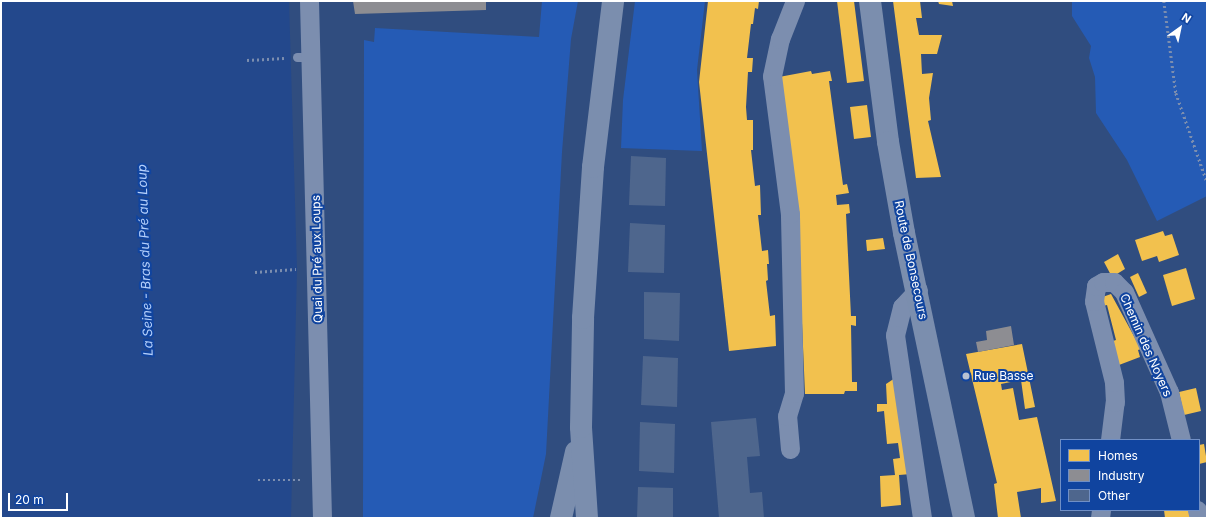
<!DOCTYPE html>
<html>
<head>
<meta charset="utf-8">
<style>
	body { margin:0 }
	#map { position:relative; width:1208px; height:519px; overflow:hidden; background:#304d7f; font-family:Inter,sans-serif }
	div>[style] { position:absolute }
	.green>* { inset:0; background:#255bb5 }
	.water>* { inset:0; background:#23488c }
	.homes>* { inset:0; background:#f2c14e }
	.industry>* { inset:0; background:#8d8d92 }
	.building>* { inset:0; background:#4e668d }
	.path>* { height:2.5px; margin-top:-1.25px; transform-origin:0; background:repeating-linear-gradient(90deg,#7c8eaf 0 2px,transparent 0 5px) }
	.service>* { height:9px; margin:-4.5px; padding:0 4.5px; transform-origin:4.5px; border-radius:4.5px; background:#7c8eaf }
	.minor>* { height:19px; margin:-9.5px; padding:0 9.5px; transform-origin:9.5px; border-radius:9.5px; background:#7c8eaf }
	.primary>* { height:22px; margin:-11px; padding:0 11px; transform-origin:11px; border-radius:11px; background:#7b8eae }
	.dots>* { width:11px; height:11px; translate:-50% -50%; box-sizing:border-box; border:2px solid #10449f; border-radius:50% }
	span { translate:-50% -50%; white-space:nowrap; text-align:center; line-height:1.15; -webkit-text-stroke:4px #10449f; paint-order:stroke }
	.street-label { font-size:12px; color:#fff }
	.poi-label { font-size:12px; color:#fff }
	.left { translate:0 -50%; text-align:left }
	.water-label { font-size:13px; color:#b4cffb; font-style:italic }
	.frame { position:absolute; inset:0; border:2px solid #fff; pointer-events:none }
	.legend { position:absolute; left:1060px; top:439px; width:140px; height:72px; box-sizing:border-box; background:#10449f; border:1px solid #708fc5; margin:0; padding:5px 7px; list-style:none; font-size:12px; color:#fff }
	.legend li { display:flex; align-items:center; gap:8px; height:20px }
	.legend b { width:20px; border:1px solid #708fc5 }
	.north { position:absolute; left:1160px; top:8px; width:40px; height:40px; -webkit-text-stroke:3px #10449f; paint-order:stroke; rotate:33deg; font-size:11px; font-weight:700; line-height:16px; text-align:center; color:#fff }
	.north::after { content:''; display:block; margin:auto; width:14px; height:18px; background:#fff; clip-path:polygon(50% 0,100% 100%,50% 72%,0 100%) }
	.scale { position:absolute; left:8px; top:493px; width:60px; height:18px; box-sizing:border-box; border:2px solid #fff; border-top:0; padding-left:5px; font-size:12px; line-height:14px; white-space:nowrap; color:#fff; -webkit-text-stroke:3px #10449f; paint-order:stroke }
</style>
</head>
<body>
<div id="map">
	<div class="green">
		<i style="clip-path:polygon(542px 1px,578px 1px,571px 39px,562px 152px,546px 454px,533px 518px,363px 518px,364px 40px,374px 42px,375px 28px,539px 37px)"></i>
		<i style="clip-path:polygon(635px 1px,705px 1px,697px 70px,702px 151px,621px 148px,623px 100px)"></i>
		<i style="clip-path:polygon(1072px 1px,1207px 1px,1207px 196px,1157px 221px,1127px 160px,1096px 113px,1095px 77px,1089px 58px,1091px 46px,1072px 16px)"></i>
	</div>
	<div class="water">
		<i style="clip-path:polygon(1px 1px,289px 1px,297px 269px,291px 518px,1px 518px)"></i>
	</div>
	<div class="homes">
		<i style="clip-path:polygon(708px 1px,759px 1px,758px 9px,755px 8px,753px 24px,751px 24px,747px 58px,753px 58px,752px 72px,748px 72px,746px 107px,747px 120px,753px 120px,753px 150px,751px 150px,755px 186px,760px 185px,761px 215px,758px 215px,762px 251px,768px 250px,769px 264px,767px 264px,768px 280px,766px 281px,770px 316px,775px 315px,776px 346px,729px 351px,699px 82px)"></i>
		<i style="clip-path:polygon(837px 1px,854px 1px,864px 81px,847px 83px)"></i>
		<i style="clip-path:polygon(893px 1px,920px 1px,922px 18px,916px 18px,919px 35px,942px 35px,937px 54px,921px 54px,922px 74px,933px 73px,929px 98px,931px 120px,928px 121px,941px 177px,916px 178px)"></i>
		<i style="clip-path:polygon(938px 1px,952px 1px,953px 6px,939px 4px)"></i>
		<i style="clip-path:polygon(811px 71px,812px 74px,830px 71px,832px 81px,829px 81px,843px 185px,847px 184px,849px 193px,836px 195px,837px 205px,849px 204px,850px 213px,846px 214px,851px 316px,856px 316px,856px 326px,851px 325px,852px 382px,857px 382px,857px 391px,845px 391px,844px 394px,805px 394px,797px 204px,779px 77px)"></i>
		<i style="clip-path:polygon(867px 105px,871px 137px,854px 139px,850px 107px)"></i>
		<i style="clip-path:polygon(1163px 231px,1165px 236px,1172px 234px,1179px 255px,1159px 262px,1157px 256px,1142px 261px,1135px 240px)"></i>
		<i style="clip-path:polygon(883px 238px,885px 249px,867px 251px,866px 240px)"></i>
		<i style="clip-path:polygon(1118px 254px,1125px 269px,1112px 277px,1104px 262px)"></i>
		<i style="clip-path:polygon(1186px 268px,1195px 299px,1172px 306px,1163px 275px)"></i>
		<i style="clip-path:polygon(1138px 273px,1147px 293px,1139px 297px,1130px 277px)"></i>
		<i style="clip-path:polygon(1111px 294px,1141px 349px,1138px 350px,1140px 357px,1119px 365px,1113px 341px,1116px 340px,1107px 305px,1099px 307px,1097px 299px)"></i>
		<i style="clip-path:polygon(1022px 344px,1035px 407px,1025px 409px,1021px 380px,1001px 384px,1002px 390px,1013px 388px,1019px 420px,1037px 417px,1056px 501px,1041px 503px,1041px 488px,1017px 492px,1021px 518px,998px 518px,994px 484px,997px 483px,966px 354px)"></i>
		<i style="clip-path:polygon(895px 378px,911px 474px,899px 475px,901px 505px,881px 507px,880px 476px,895px 475px,893px 459px,900px 458px,898px 443px,887px 444px,884px 411px,877px 412px,877px 404px,887px 404px,886px 384px)"></i>
		<i style="clip-path:polygon(1196px 388px,1201px 411px,1184px 415px,1179px 392px)"></i>
		<i style="clip-path:polygon(1204px 444px,1207px 462px,1199px 464px,1199px 445px)"></i>
		<i style="clip-path:polygon(1164px 510px,1190px 510px,1192px 518px,1165px 518px)"></i>
	</div>
	<div class="industry">
		<i style="clip-path:polygon(353px 1px,486px 1px,486px 10px,355px 14px)"></i>
		<i style="clip-path:polygon(1011px 326px,1014px 345px,978px 352px,976px 342px,987px 340px,986px 331px)"></i>
	</div>
	<div class="building">
		<i style="clip-path:polygon(631px 156px,666px 158px,665px 206px,629px 205px)"></i>
		<i style="clip-path:polygon(630px 223px,665px 225px,664px 273px,628px 272px)"></i>
		<i style="clip-path:polygon(644px 292px,680px 293px,679px 341px,644px 339px)"></i>
		<i style="clip-path:polygon(643px 356px,678px 358px,677px 407px,641px 405px)"></i>
		<i style="clip-path:polygon(756px 418px,760px 456px,747px 457px,750px 493px,762px 492px,764px 518px,719px 518px,711px 422px)"></i>
		<i style="clip-path:polygon(640px 422px,675px 424px,674px 473px,639px 471px)"></i>
		<i style="clip-path:polygon(638px 487px,673px 488px,673px 518px,637px 518px)"></i>
	</div>
	<div class="path">
		<i style="left:1164px;top:1px;width:93px;rotate:82.6deg"></i>
		<i style="left:1176px;top:93px;width:94px;rotate:70.8deg"></i>
		<i style="left:247px;top:60px;width:37px;rotate:-3deg"></i>
		<i style="left:255px;top:272px;width:41px;rotate:-4.2deg"></i>
		<i style="left:258px;top:480px;width:44px"></i>
	</div>
	<div class="service">
		<i style="left:297px;top:57px;width:14px"></i>
	</div>
	<div class="minor">
		<i style="left:309px;top:1px;width:517px;rotate:88.56deg"></i>
		<i style="left:918px;top:290px;width:23px;rotate:133deg"></i>
		<i style="left:902px;top:307px;width:29px;rotate:104deg"></i>
		<i style="left:895px;top:335px;width:185px;rotate:81.6deg"></i>
		<i style="left:1110px;top:440px;width:38px;rotate:-83deg"></i>
		<i style="left:1115px;top:402px;width:20px;rotate:-93deg"></i>
		<i style="left:1114px;top:382px;width:83px;rotate:-103.9deg"></i>
		<i style="left:1094px;top:301px;width:15px;rotate:-82deg"></i>
		<i style="left:1096px;top:286px;width:8px;rotate:-30deg"></i>
		<i style="left:1103px;top:282px;width:11px"></i>
		<i style="left:1114px;top:282px;width:14px;rotate:45deg"></i>
		<i style="left:1124px;top:292px;width:110px;rotate:65.8deg"></i>
		<i style="left:1169px;top:392px;width:49px;rotate:76deg"></i>
		<i style="left:790px;top:449px;width:33px;rotate:-95deg"></i>
		<i style="left:787px;top:416px;width:24px;rotate:-73deg"></i>
		<i style="left:794px;top:393px;width:179px;rotate:-91.3deg"></i>
		<i style="left:790px;top:214px;width:139px;rotate:-97.4deg"></i>
		<i style="left:772px;top:76px;width:38px;rotate:-78deg"></i>
		<i style="left:780px;top:39px;width:41px;rotate:-68.5deg"></i>
		<i style="left:1197px;top:510px;width:8px;rotate:76deg"></i>
		<i style="left:1100px;top:518px;width:8px;rotate:-83deg"></i>
	</div>
	<div class="primary">
		<i style="left:870px;top:1px;width:142px;rotate:82.7deg"></i>
		<i style="left:888px;top:142px;width:92px;rotate:80deg"></i>
		<i style="left:904px;top:233px;width:291px;rotate:78.1deg"></i>
		<i style="left:561px;top:518px;width:68px;rotate:-77.2deg"></i>
		<i style="left:587px;top:518px;width:91px;rotate:-93.8deg"></i>
		<i style="left:581px;top:427px;width:109px;rotate:-88.9deg"></i>
		<i style="left:583px;top:318px;width:151px;rotate:-86.2deg"></i>
		<i style="left:593px;top:167px;width:167px;rotate:-83.1deg"></i>
	</div>
	<div class="dots">
		<i style="left:966px;top:376px;background:#b7c1d2"></i>
	</div>
	<div class="street-label">
		<span style="left:317px;top:259px;rotate:-91deg">Quai du Pré aux Loups</span>
		<span style="left:911px;top:260px;rotate:78deg">Route de Bonsecours</span>
		<span style="left:1146px;top:345px;rotate:66deg">Chemin des Noyers</span>
	</div>
	<div class="poi-label">
		<span class="left" style="left:974px;top:376px">Rue Basse</span>
	</div>
	<div class="water-label">
		<span style="left:145px;top:260px;rotate:-92deg">La Seine - Bras du Pré au Loup</span>
	</div>
	<div class="frame"></div>
	<ul class="legend">
	<li><b style="height:11px;background:#f2c14e"></b>Homes</li>
	<li><b style="height:11px;background:#8d8d92"></b>Industry</li>
	<li><b style="height:11px;background:#4e668d"></b>Other</li>
	</ul>
	<div class="north">N</div>
	<div class="scale">20 m</div>
</div>
</body>
</html>
